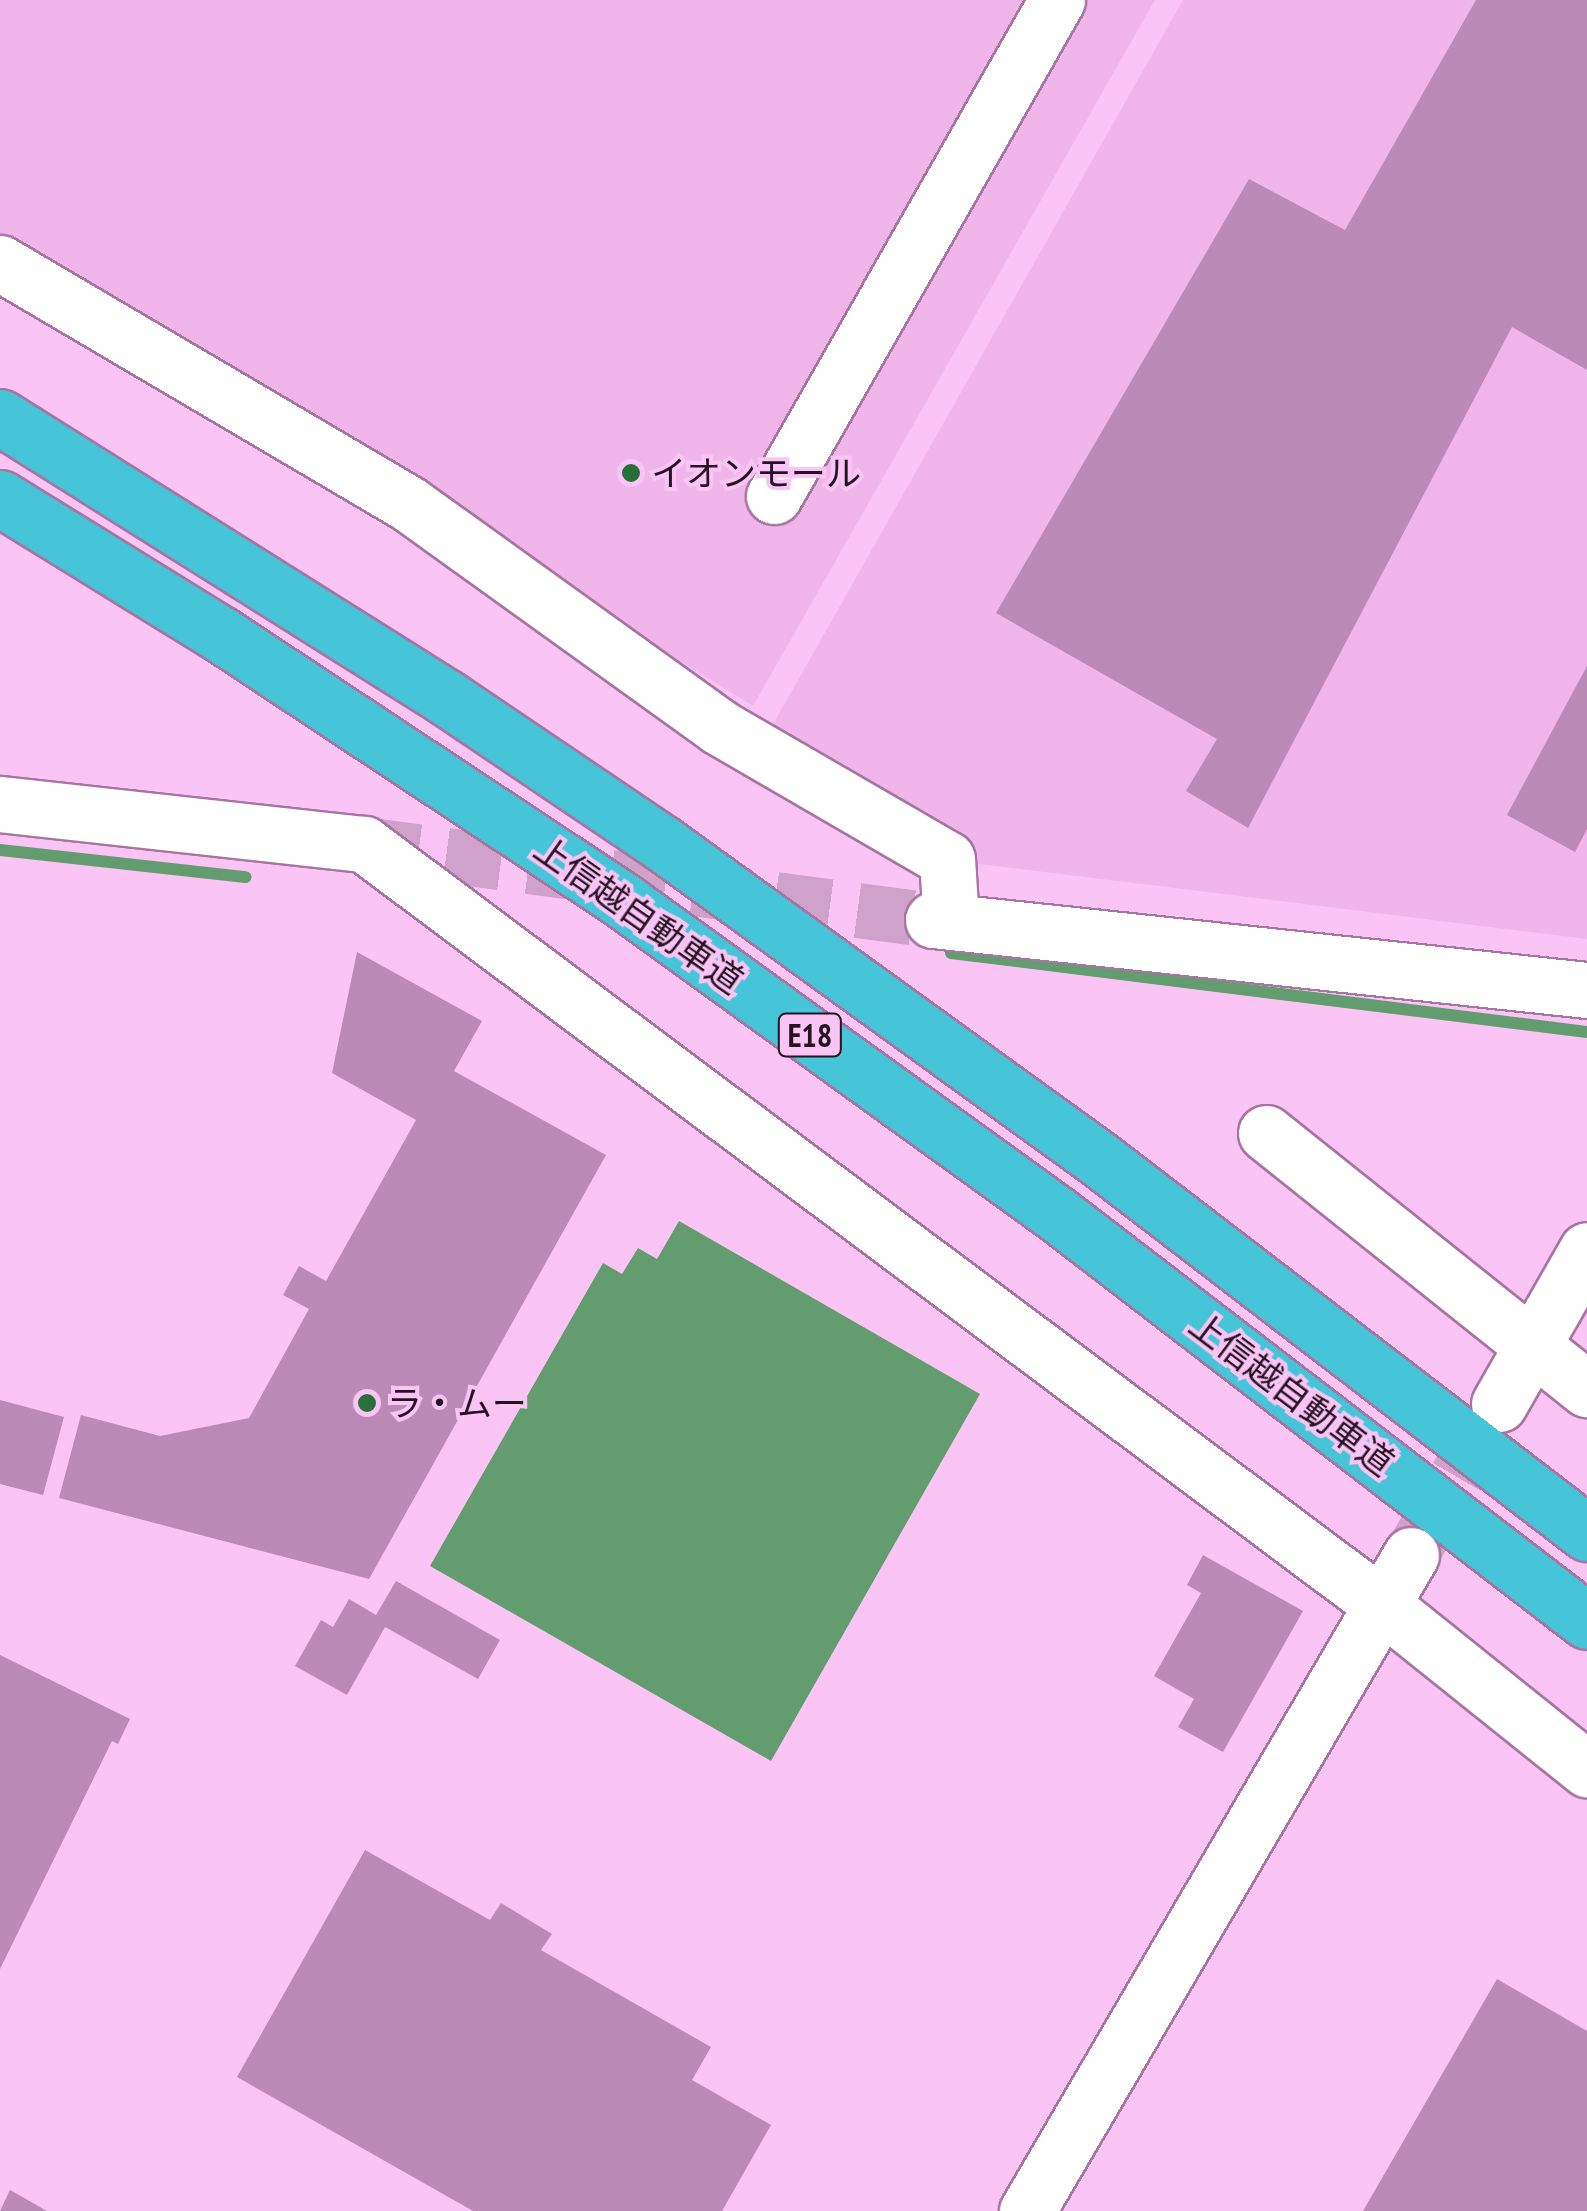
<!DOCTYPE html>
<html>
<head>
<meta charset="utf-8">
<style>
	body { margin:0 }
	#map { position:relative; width:1587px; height:2211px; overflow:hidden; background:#fac5f5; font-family:"PT Sans Narrow","Noto Sans JP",sans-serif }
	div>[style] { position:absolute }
	.built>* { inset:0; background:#f0b6ea }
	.water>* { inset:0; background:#639d6f }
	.stream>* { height:12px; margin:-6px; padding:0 6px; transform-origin:6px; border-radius:6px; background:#639d6f }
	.building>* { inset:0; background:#bc8ab7 }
	.minor-tunnel>* { height:55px; margin-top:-27.5px; transform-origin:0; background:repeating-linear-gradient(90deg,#cfa1cb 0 55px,transparent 0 83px) }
	.roads { filter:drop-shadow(2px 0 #a675a1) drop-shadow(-2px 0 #a675a1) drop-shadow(0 2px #a675a1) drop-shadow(0 -2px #a675a1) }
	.minor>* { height:55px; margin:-27.5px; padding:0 27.5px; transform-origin:27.5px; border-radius:27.5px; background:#fff }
	.highway>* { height:55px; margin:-27.5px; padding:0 27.5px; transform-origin:27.5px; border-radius:27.5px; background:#47c5d8 }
	.dots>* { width:28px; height:28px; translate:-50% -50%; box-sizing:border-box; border:5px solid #fac5f5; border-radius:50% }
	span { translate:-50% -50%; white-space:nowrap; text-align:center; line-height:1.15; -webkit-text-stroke:8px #fac5f5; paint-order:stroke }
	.shield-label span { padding:2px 8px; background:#fac5f5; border:2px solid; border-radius:8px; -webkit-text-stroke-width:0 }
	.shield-label { font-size:32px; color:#251223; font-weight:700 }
	.poi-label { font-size:35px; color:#251223 }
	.left { translate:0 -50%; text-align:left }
	.street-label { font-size:35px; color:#251223 }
</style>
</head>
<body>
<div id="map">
	<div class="built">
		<i style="clip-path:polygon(0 0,1155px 0,753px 706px,0 241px)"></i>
		<i style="clip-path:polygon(1183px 0,1587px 0,1587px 939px,964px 862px,965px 834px,772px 726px)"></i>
	</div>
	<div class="water">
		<i style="clip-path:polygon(679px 1221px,980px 1394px,771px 1761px,430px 1566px,603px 1263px,622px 1274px,638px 1248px,657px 1259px)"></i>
	</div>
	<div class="stream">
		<i style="left:0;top:850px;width:247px;rotate:6.3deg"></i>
		<i style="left:951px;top:953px;width:641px;rotate:7.08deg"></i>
	</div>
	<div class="building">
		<i style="clip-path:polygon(1476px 0,1587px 0,1587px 370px,1512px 327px,1248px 828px,1186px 791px,1217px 739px,996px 613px,1249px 179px,1345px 230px)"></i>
		<i style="clip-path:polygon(1587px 666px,1587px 829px,1575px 852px,1507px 815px)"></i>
		<i style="clip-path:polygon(357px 952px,482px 1021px,454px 1071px,606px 1155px,369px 1579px,59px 1498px,81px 1415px,160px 1436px,249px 1418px,309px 1309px,283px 1295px,299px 1266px,326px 1281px,416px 1120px,332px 1073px)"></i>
		<i style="clip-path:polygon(0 1400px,64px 1417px,43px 1495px,0 1484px)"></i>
		<i style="clip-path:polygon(1203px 1555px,1303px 1611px,1223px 1752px,1178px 1727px,1194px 1699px,1154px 1676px,1201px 1593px,1187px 1585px)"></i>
		<i style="clip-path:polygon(396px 1581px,500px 1640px,478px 1679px,385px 1627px,347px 1695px,295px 1666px,321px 1620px,333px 1627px,349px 1599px,376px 1615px)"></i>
		<i style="clip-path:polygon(0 1655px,130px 1719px,118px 1744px,112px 1741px,0 1969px)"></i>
		<i style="clip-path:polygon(365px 1850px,490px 1920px,501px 1903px,552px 1934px,541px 1950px,711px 2047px,692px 2080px,771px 2125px,722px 2211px,473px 2211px,237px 2077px)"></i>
		<i style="clip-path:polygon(1497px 1979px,1587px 2031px,1587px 2211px,1363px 2211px)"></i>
		<i style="clip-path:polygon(10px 2190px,47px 2211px,0 2211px)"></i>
	</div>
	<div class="minor-tunnel">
		<i style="left:364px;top:844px;width:574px;rotate:7.61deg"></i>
		<i style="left:1415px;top:1548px;width:164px;rotate:-59.7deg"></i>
	</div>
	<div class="roads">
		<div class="minor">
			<i style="left:0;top:263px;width:475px;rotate:30.5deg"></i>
			<i style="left:409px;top:504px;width:382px;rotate:35.7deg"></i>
			<i style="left:719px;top:727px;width:263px;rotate:30.1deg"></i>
			<i style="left:947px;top:859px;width:63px;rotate:86.4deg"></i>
			<i style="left:774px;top:496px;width:571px;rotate:-60.29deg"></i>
			<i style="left:0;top:804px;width:366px;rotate:6.3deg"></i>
			<i style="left:364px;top:844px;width:1271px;rotate:36.78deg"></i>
			<i style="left:1382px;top:1605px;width:263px;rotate:38.7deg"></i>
			<i style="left:933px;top:920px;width:658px;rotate:6.11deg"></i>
			<i style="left:1266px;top:1133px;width:411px;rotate:38.6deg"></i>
			<i style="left:1499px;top:1404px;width:177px;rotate:-60.3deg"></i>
			<i style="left:1027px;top:2211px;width:760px;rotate:-59.66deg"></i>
		</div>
		<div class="highway">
			<i style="left:0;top:417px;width:528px;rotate:32.15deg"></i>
			<i style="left:447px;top:698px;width:259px;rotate:34deg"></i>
			<i style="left:662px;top:843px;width:539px;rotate:35.87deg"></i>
			<i style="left:1099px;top:1159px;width:615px;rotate:37.47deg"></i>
			<i style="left:0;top:498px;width:261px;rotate:31.7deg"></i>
			<i style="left:222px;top:635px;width:483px;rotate:33.5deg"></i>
			<i style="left:625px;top:902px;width:533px;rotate:35.84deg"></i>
			<i style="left:1057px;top:1214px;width:668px;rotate:37.52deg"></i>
		</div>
	</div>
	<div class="dots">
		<i style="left:631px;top:473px;background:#276f3b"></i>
		<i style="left:367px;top:1403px;background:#276f3b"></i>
	</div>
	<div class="shield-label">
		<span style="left:810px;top:1035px">E18</span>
	</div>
	<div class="poi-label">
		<span class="left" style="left:651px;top:473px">イオンモール</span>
		<span class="left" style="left:387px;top:1403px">ラ・ムー</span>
	</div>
	<div class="street-label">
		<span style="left:639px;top:914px;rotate:35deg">上信越自動車道</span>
		<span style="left:1292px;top:1393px;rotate:37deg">上信越自動車道</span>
	</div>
</div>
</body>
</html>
